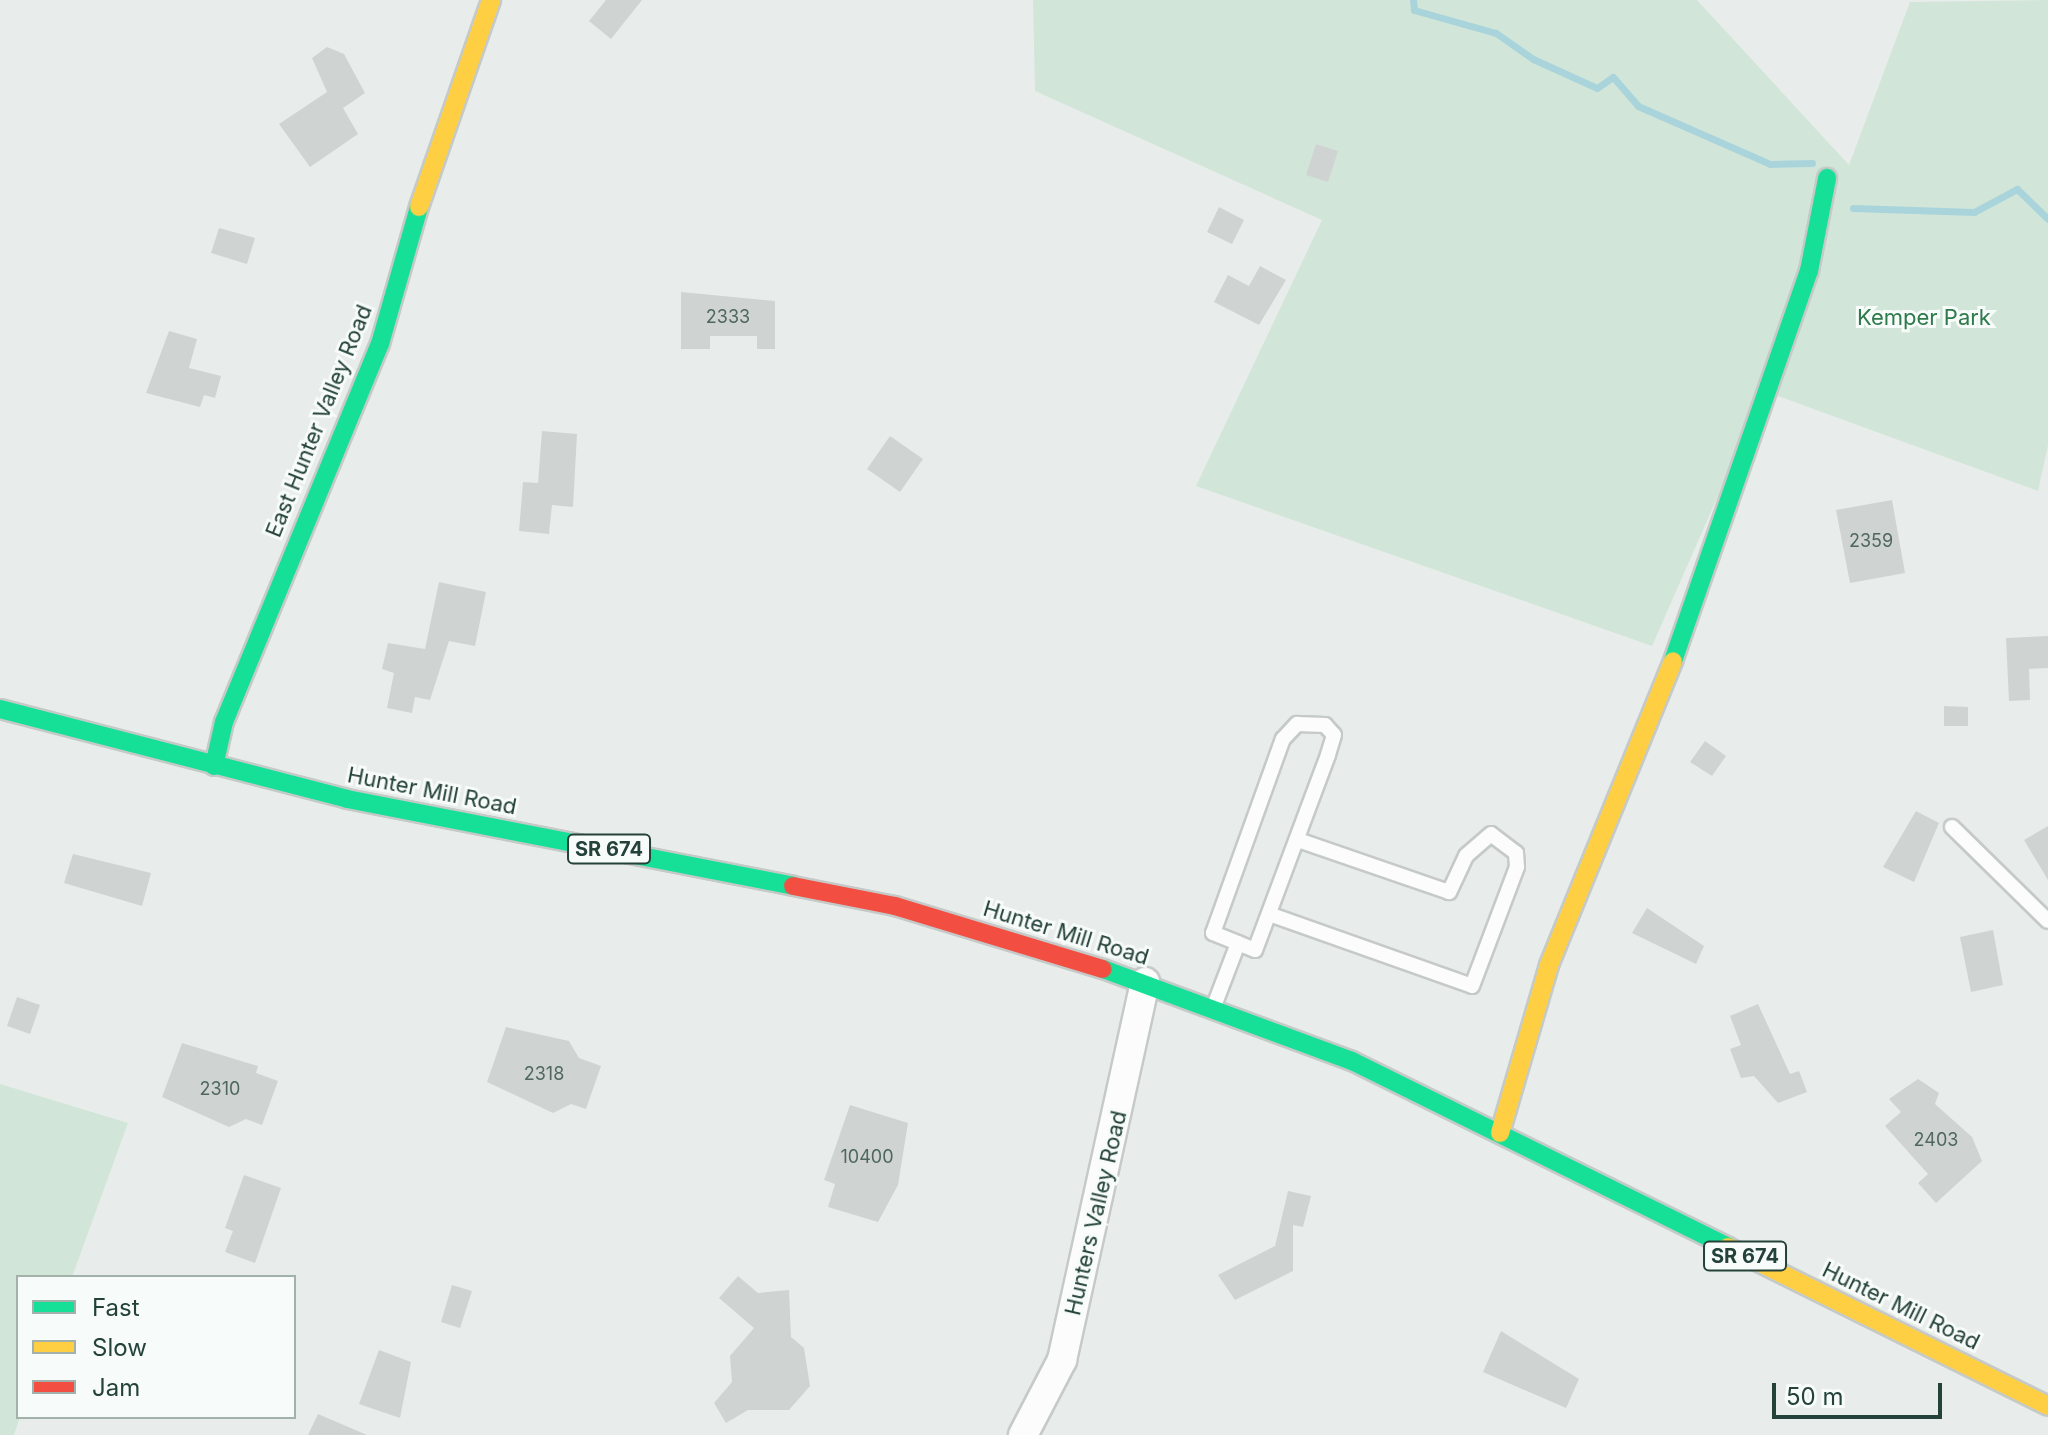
<!DOCTYPE html>
<html>
<head>
<meta charset="utf-8">
<style>
	body { margin:0 }
	#map { position:relative; width:2048px; height:1435px; overflow:hidden; background:#e8edeb; font-family:Inter,sans-serif }
	div>[style] { position:absolute }
	.green>* { inset:0; background:#d1e6d8 }
	.stream>* { height:7px; margin:-3.5px; padding:0 3.5px; transform-origin:3.5px; border-radius:3.5px; background:#a9d4db }
	.building>* { inset:0; background:#cfd4d2 }
	.roads { filter:drop-shadow(2px 0 #c5cac8) drop-shadow(-2px 0 #c5cac8) drop-shadow(0 2px #c5cac8) drop-shadow(0 -2px #c5cac8) }
	.lane>* { height:14px; margin:-7px; padding:0 7px; transform-origin:7px; border-radius:7px; background:#fcfcfc }
	.street>* { height:28px; margin:-14px; padding:0 14px; transform-origin:14px; border-radius:14px; background:#fcfcfc }
	.fast>* { height:18px; margin:-9px; padding:0 9px; transform-origin:9px; border-radius:9px; background:#16e098 }
	.slow>* { height:18px; margin:-9px; padding:0 9px; transform-origin:9px; border-radius:9px; background:#ffcf43 }
	.jam>* { height:18px; margin:-9px; padding:0 9px; transform-origin:9px; border-radius:9px; background:#f24e42 }
	span { translate:-50% -50%; white-space:nowrap; text-align:center; line-height:1.15; -webkit-text-stroke:6px #f7fbf9; paint-order:stroke }
	.number-label { font-size:18px; color:#506761 }
	.number-label span { -webkit-text-stroke-width:0 }
	.shield-label span { padding:2px 6px; background:#f7fbf9; border:2px solid; border-radius:6px; -webkit-text-stroke-width:0 }
	.shield-label { font-size:20px; color:#24423a; font-weight:700 }
	.park-label { font-size:22px; color:#2d7a4b }
	.street-label { font-size:22px; color:#24423a }
	.legend { position:absolute; left:16px; top:1275px; width:280px; height:144px; box-sizing:border-box; background:#f7fbf9; border:2px solid #a3b1ad; margin:0; padding:10px 14px; list-style:none; font-size:24px; color:#24423a }
	.legend li { display:flex; align-items:center; gap:16px; height:40px }
	.legend b { width:40px; border:2px solid #a3b1ad }
	.scale { position:absolute; left:1772px; top:1383px; width:170px; height:36px; box-sizing:border-box; border:4px solid #24423a; border-top:0; padding-left:10px; font-size:24px; line-height:28px; white-space:nowrap; color:#24423a; -webkit-text-stroke:6px #f7fbf9; paint-order:stroke }
</style>
</head>
<body>
<div id="map">
	<div class="green">
		<i style="clip-path:polygon(1033px 0,1697px 0,1849px 165px,1910px 2px,2048px 0,2048px 445px,2038px 491px,1764px 391px,1652px 646px,1196px 486px,1322px 220px,1035px 91px)"></i>
		<i style="clip-path:polygon(0 1084px,128px 1123px,72px 1277px,18px 1277px,20px 1417px,14px 1435px,0 1435px)"></i>
	</div>
	<div class="stream">
		<i style="left:1413px;top:0;width:10px;rotate:84deg"></i>
		<i style="left:1414px;top:10px;width:85px;rotate:15.7deg"></i>
		<i style="left:1496px;top:33px;width:45px;rotate:35.1deg"></i>
		<i style="left:1533px;top:59px;width:70px;rotate:24.4deg"></i>
		<i style="left:1597px;top:88px;width:19px;rotate:-35deg"></i>
		<i style="left:1613px;top:77px;width:38px;rotate:49deg"></i>
		<i style="left:1638px;top:106px;width:144px;rotate:23.7deg"></i>
		<i style="left:1770px;top:164px;width:42px;rotate:-1.4deg"></i>
		<i style="left:1853px;top:208px;width:121px;rotate:1.9deg"></i>
		<i style="left:1974px;top:212px;width:49px;rotate:-28.1deg"></i>
		<i style="left:2017px;top:189px;width:43px;rotate:44.1deg"></i>
	</div>
	<div class="building">
		<i style="clip-path:polygon(606px 0,642px 0,611px 39px,589px 21px)"></i>
		<i style="clip-path:polygon(327px 47px,344px 54px,365px 93px,343px 108px,358px 134px,310px 167px,279px 124px,327px 92px,312px 58px)"></i>
		<i style="clip-path:polygon(1316px 144px,1338px 151px,1328px 182px,1306px 175px)"></i>
		<i style="clip-path:polygon(1219px 207px,1244px 220px,1232px 244px,1207px 232px)"></i>
		<i style="clip-path:polygon(219px 228px,255px 238px,247px 264px,211px 253px)"></i>
		<i style="clip-path:polygon(1260px 266px,1286px 280px,1259px 325px,1214px 302px,1228px 275px,1249px 286px)"></i>
		<i style="clip-path:polygon(681px 292px,775px 301px,775px 349px,757px 349px,757px 336px,710px 336px,710px 349px,681px 349px)"></i>
		<i style="clip-path:polygon(169px 331px,197px 339px,189px 368px,221px 376px,215px 398px,204px 395px,200px 407px,146px 393px)"></i>
		<i style="clip-path:polygon(542px 431px,577px 434px,573px 507px,552px 505px,549px 534px,519px 531px,523px 482px,538px 483px)"></i>
		<i style="clip-path:polygon(890px 436px,923px 459px,900px 492px,867px 469px)"></i>
		<i style="clip-path:polygon(1892px 500px,1905px 573px,1850px 583px,1836px 510px)"></i>
		<i style="clip-path:polygon(439px 582px,486px 592px,475px 646px,449px 641px,430px 700px,415px 697px,412px 713px,387px 708px,394px 673px,382px 669px,388px 643px,425px 649px)"></i>
		<i style="clip-path:polygon(2048px 636px,2048px 668px,2029px 669px,2030px 700px,2009px 701px,2006px 638px)"></i>
		<i style="clip-path:polygon(1944px 706px,1968px 707px,1968px 726px,1944px 726px)"></i>
		<i style="clip-path:polygon(1705px 741px,1726px 756px,1712px 776px,1690px 762px)"></i>
		<i style="clip-path:polygon(1916px 811px,1939px 823px,1914px 882px,1883px 867px)"></i>
		<i style="clip-path:polygon(2048px 826px,2048px 880px,2024px 840px)"></i>
		<i style="clip-path:polygon(73px 854px,151px 873px,142px 906px,64px 883px)"></i>
		<i style="clip-path:polygon(1647px 908px,1704px 946px,1696px 964px,1632px 933px)"></i>
		<i style="clip-path:polygon(1993px 930px,2003px 985px,1971px 992px,1960px 937px)"></i>
		<i style="clip-path:polygon(17px 997px,40px 1005px,30px 1034px,7px 1026px)"></i>
		<i style="clip-path:polygon(1758px 1004px,1790px 1074px,1799px 1071px,1807px 1092px,1778px 1103px,1754px 1076px,1741px 1078px,1730px 1049px,1741px 1045px,1730px 1016px)"></i>
		<i style="clip-path:polygon(506px 1027px,569px 1041px,579px 1058px,601px 1066px,586px 1109px,571px 1104px,553px 1113px,487px 1082px)"></i>
		<i style="clip-path:polygon(182px 1043px,258px 1066px,256px 1073px,278px 1081px,262px 1125px,246px 1119px,229px 1127px,162px 1097px)"></i>
		<i style="clip-path:polygon(1918px 1079px,1939px 1093px,1935px 1104px,1972px 1137px,1982px 1161px,1936px 1203px,1918px 1183px,1928px 1174px,1885px 1126px,1901px 1112px,1889px 1099px)"></i>
		<i style="clip-path:polygon(850px 1105px,908px 1123px,898px 1185px,878px 1222px,828px 1207px,835px 1184px,824px 1180px)"></i>
		<i style="clip-path:polygon(244px 1175px,281px 1188px,255px 1263px,225px 1252px,233px 1231px,225px 1228px)"></i>
		<i style="clip-path:polygon(1288px 1191px,1311px 1196px,1303px 1227px,1293px 1225px,1293px 1271px,1235px 1300px,1218px 1275px,1275px 1246px)"></i>
		<i style="clip-path:polygon(738px 1276px,758px 1293px,789px 1290px,791px 1337px,804px 1348px,810px 1386px,789px 1410px,748px 1410px,726px 1423px,714px 1403px,732px 1382px,730px 1356px,754px 1328px,719px 1298px)"></i>
		<i style="clip-path:polygon(452px 1285px,472px 1291px,460px 1328px,441px 1322px)"></i>
		<i style="clip-path:polygon(1501px 1331px,1579px 1379px,1566px 1408px,1483px 1372px)"></i>
		<i style="clip-path:polygon(379px 1350px,411px 1362px,400px 1418px,359px 1404px)"></i>
		<i style="clip-path:polygon(318px 1414px,367px 1435px,308px 1435px)"></i>
	</div>
	<div class="roads">
		<div class="lane">
			<i style="left:1952px;top:827px;width:134px;rotate:44.4deg"></i>
			<i style="left:1269px;top:914px;width:215px;rotate:19.5deg"></i>
			<i style="left:1472px;top:986px;width:127px;rotate:-69.3deg"></i>
			<i style="left:1517px;top:867px;width:14px;rotate:-94deg"></i>
			<i style="left:1516px;top:853px;width:31px;rotate:-143deg"></i>
			<i style="left:1491px;top:834px;width:33px;rotate:139deg"></i>
			<i style="left:1466px;top:856px;width:40px;rotate:115deg"></i>
			<i style="left:1449px;top:892px;width:160px;rotate:-161deg"></i>
			<i style="left:1214px;top:1006px;width:67px;rotate:-69.1deg"></i>
			<i style="left:1238px;top:943px;width:27px;rotate:-158deg"></i>
			<i style="left:1213px;top:933px;width:206px;rotate:-70.2deg"></i>
			<i style="left:1283px;top:739px;width:21px;rotate:-47deg"></i>
			<i style="left:1297px;top:724px;width:28px;rotate:2deg"></i>
			<i style="left:1325px;top:725px;width:13px;rotate:48deg"></i>
			<i style="left:1334px;top:735px;width:21px;rotate:107deg"></i>
			<i style="left:1328px;top:755px;width:208px;rotate:110.5deg"></i>
			<i style="left:1255px;top:950px;width:18px;rotate:-158deg"></i>
		</div>
		<div class="street">
			<i style="left:1023px;top:1435px;width:85px;rotate:-62.5deg"></i>
			<i style="left:1062px;top:1360px;width:387px;rotate:-77.6deg"></i>
		</div>
		<div class="fast">
			<i style="left:1673px;top:661px;width:413px;rotate:-70.8deg"></i>
			<i style="left:1809px;top:271px;width:95px;rotate:-79deg"></i>
			<i style="left:0;top:709px;width:358px;rotate:14.5deg"></i>
			<i style="left:347px;top:799px;width:454px;rotate:11deg"></i>
			<i style="left:214px;top:766px;width:45px;rotate:-77.2deg"></i>
			<i style="left:224px;top:722px;width:409px;rotate:-67.6deg"></i>
			<i style="left:380px;top:344px;width:142px;rotate:-74.1deg"></i>
			<i style="left:1103px;top:969px;width:265px;rotate:20.3deg"></i>
			<i style="left:1352px;top:1061px;width:419px;rotate:26.3deg"></i>
		</div>
		<div class="slow">
			<i style="left:419px;top:207px;width:219px;rotate:-70.8deg"></i>
			<i style="left:1500px;top:1133px;width:175px;rotate:-73.7deg"></i>
			<i style="left:1549px;top:965px;width:328px;rotate:-67.8deg"></i>
			<i style="left:1728px;top:1247px;width:357px;rotate:26.4deg"></i>
		</div>
		<div class="jam">
			<i style="left:793px;top:886px;width:104px;rotate:11.1deg"></i>
			<i style="left:895px;top:906px;width:217px;rotate:16.9deg"></i>
		</div>
	</div>
	<div class="number-label">
		<span style="left:728px;top:317px">2333</span>
		<span style="left:1871px;top:541px">2359</span>
		<span style="left:544px;top:1074px">2318</span>
		<span style="left:220px;top:1089px">2310</span>
		<span style="left:1936px;top:1140px">2403</span>
		<span style="left:867px;top:1157px">10400</span>
	</div>
	<div class="shield-label">
		<span style="left:609px;top:849px">SR 674</span>
		<span style="left:1745px;top:1256px">SR 674</span>
	</div>
	<div class="park-label">
		<span style="left:1924px;top:318px">Kemper Park</span>
	</div>
	<div class="street-label">
		<span style="left:319px;top:421px;rotate:-68deg">East Hunter Valley Road</span>
		<span style="left:432px;top:791px;rotate:11deg">Hunter Mill Road</span>
		<span style="left:1066px;top:933px;rotate:17deg">Hunter Mill Road</span>
		<span style="left:1096px;top:1213px;rotate:-77deg">Hunters Valley Road</span>
		<span style="left:1901px;top:1306px;rotate:26deg">Hunter Mill Road</span>
	</div>
	<ul class="legend">
	<li><b style="height:10px;background:#16e098"></b>Fast</li>
	<li><b style="height:10px;background:#ffcf43"></b>Slow</li>
	<li><b style="height:10px;background:#f24e42"></b>Jam</li>
	</ul>
	<div class="scale">50 m</div>
</div>
</body>
</html>
